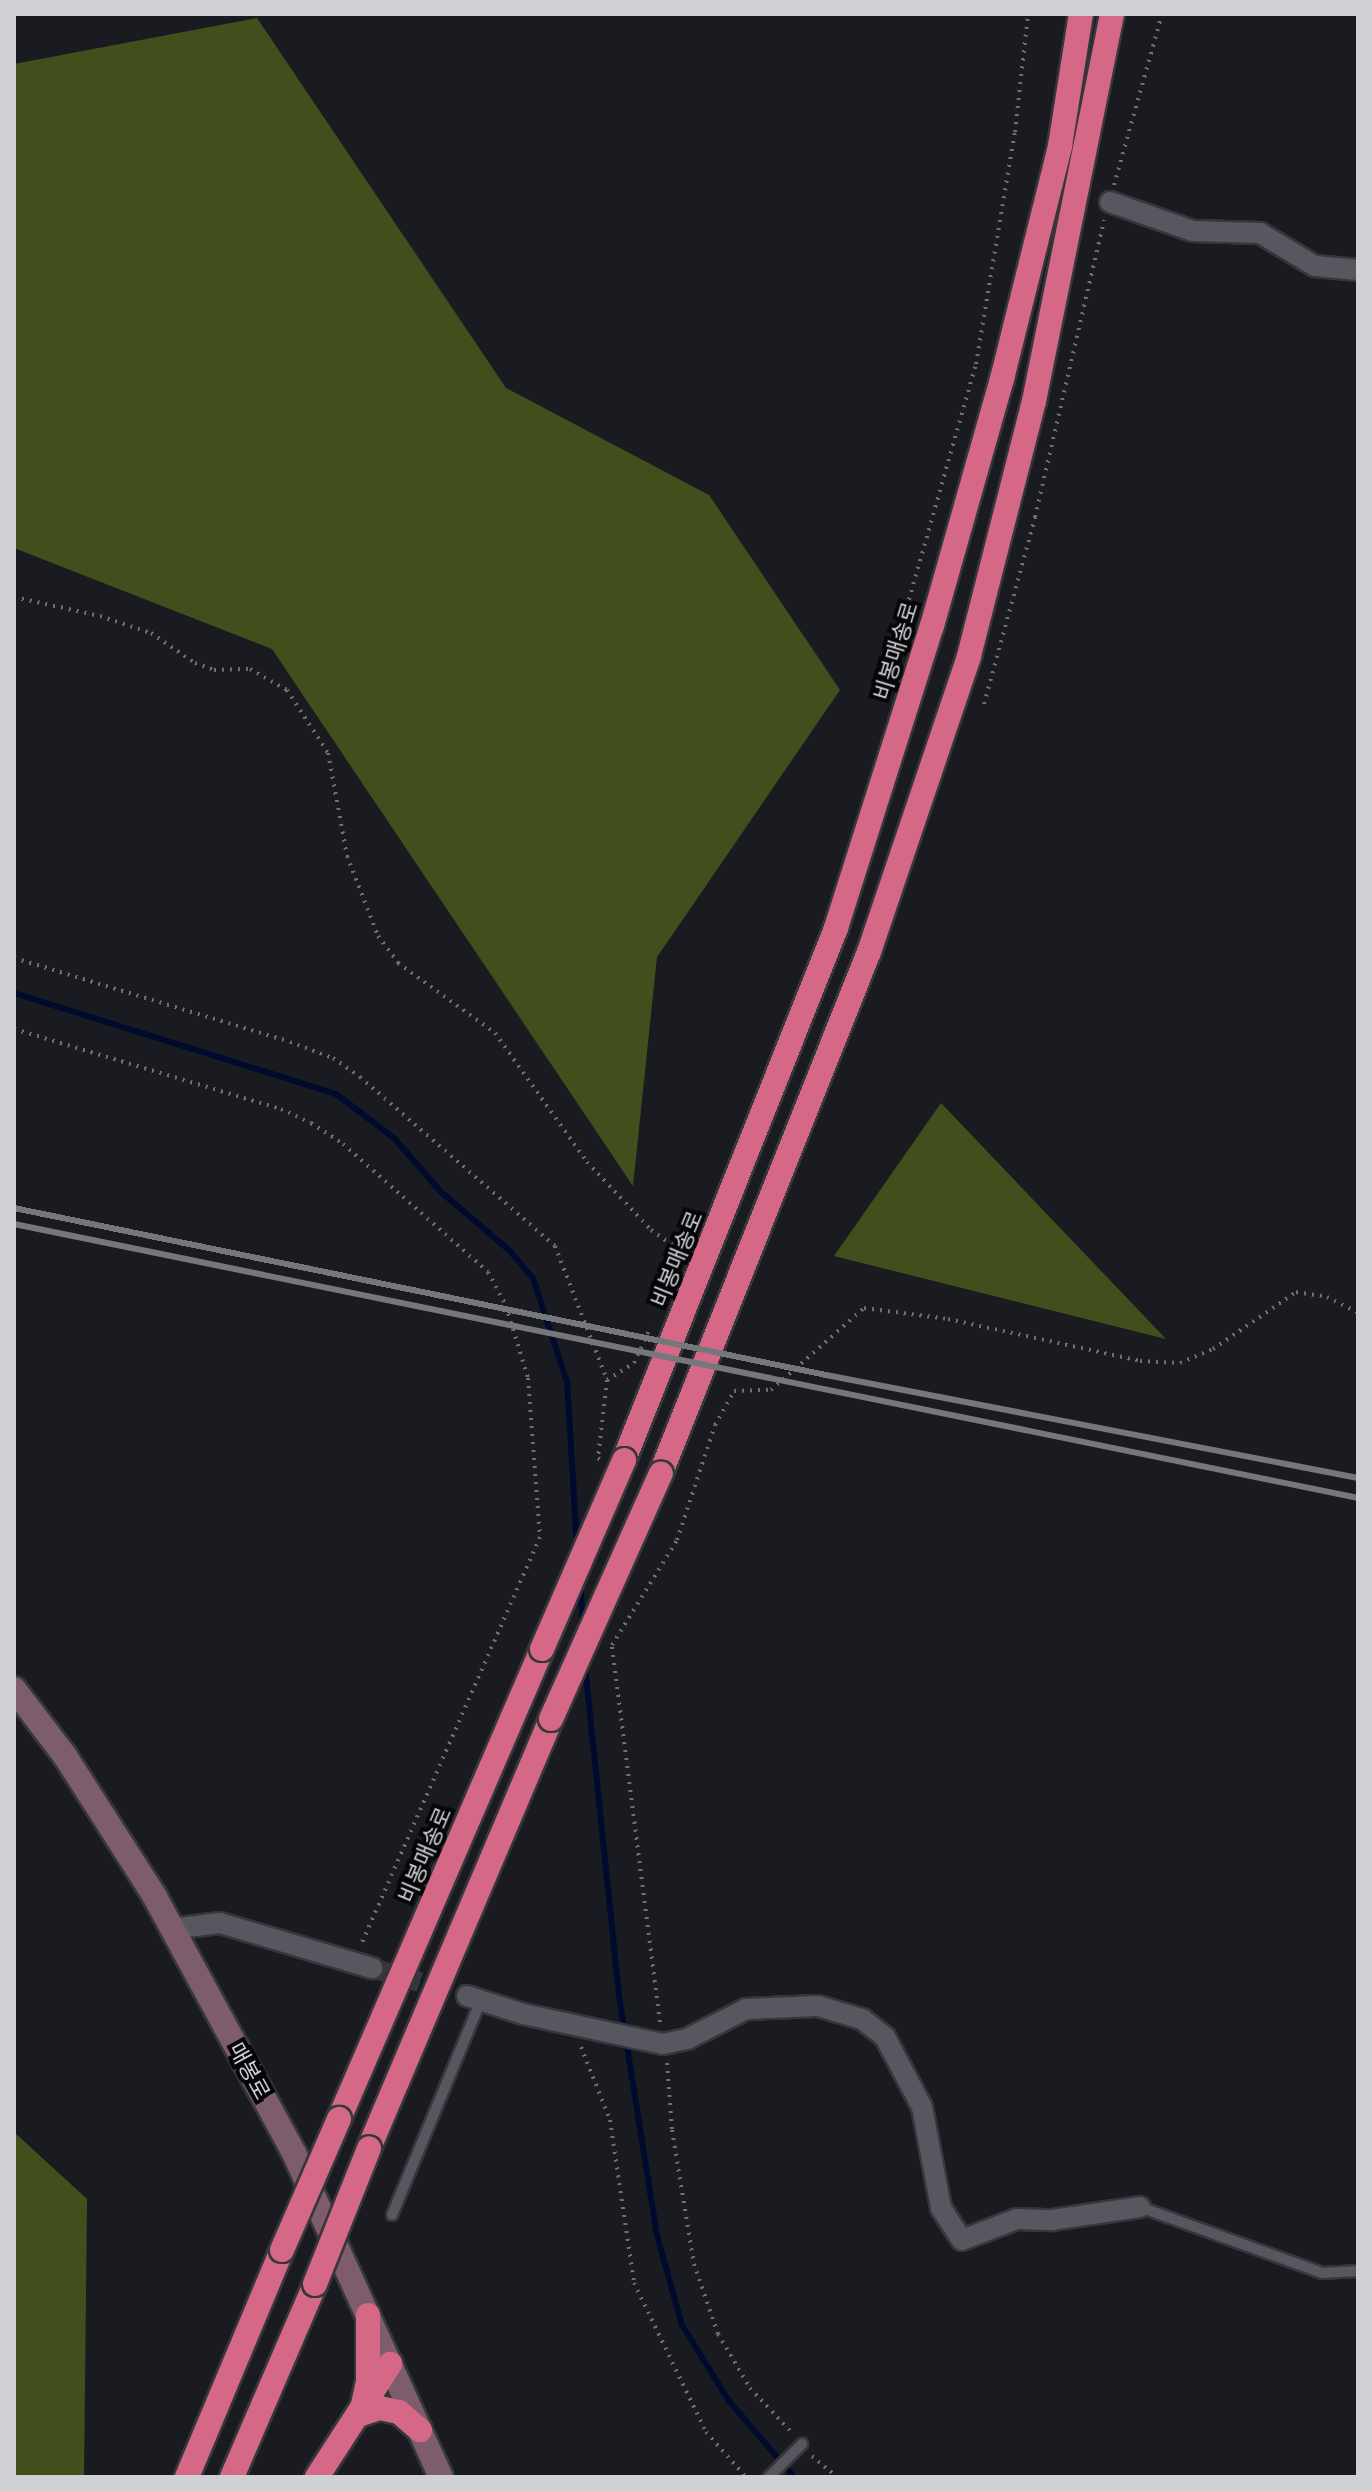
<!DOCTYPE html>
<html>
<head>
<meta charset="utf-8">
<style>
	body { margin:0 }
	#map { position:relative; width:1372px; height:2491px; overflow:hidden; background:#1a1b20; font-family:"Archivo Narrow","Noto Sans KR",sans-serif }
	div>[style] { position:absolute }
	.forest>* { inset:0; background:#424f1c }
	.stream>* { height:6px; margin:-3px; padding:0 3px; transform-origin:3px; border-radius:3px; background:#000a2d }
	.street-tunnel>* { height:20px; margin-top:-10px; transform-origin:0; background:repeating-linear-gradient(90deg,#35363b 0 20px,transparent 0 30px) }
	.path>* { height:4px; margin-top:-2px; transform-origin:0; background:repeating-linear-gradient(90deg,#6f7075 0 2px,transparent 0 8px) }
	.roads { filter:drop-shadow(2px 0 #36373b) drop-shadow(-2px 0 #36373b) drop-shadow(0 2px #36373b) drop-shadow(0 -2px #36373b) }
	.lane>* { height:10px; margin:-5px; padding:0 5px; transform-origin:5px; border-radius:5px; background:#57585f }
	.street>* { height:20px; margin:-10px; padding:0 10px; transform-origin:10px; border-radius:10px; background:#57585f }
	.secondary>* { height:24px; margin:-12px; padding:0 12px; transform-origin:12px; border-radius:12px; background:#7d5d6b }
	.highway>* { height:24px; margin:-12px; padding:0 12px; transform-origin:12px; border-radius:12px; background:#d66887 }
	.rail>* { height:6px; margin:-3px; padding:0 3px; transform-origin:3px; border-radius:3px; background:#76777b }
	.bridges { filter:drop-shadow(2px 0 #36373b) drop-shadow(-2px 0 #36373b) drop-shadow(0 2px #36373b) drop-shadow(0 -2px #36373b) }
	.highway-bridge>* { height:24px; margin:-12px; padding:0 12px; transform-origin:12px; border-radius:12px; background:#d66887 }
	span { translate:-50% -50%; white-space:nowrap; text-align:center; line-height:1.15; -webkit-text-stroke:8px #060608; paint-order:stroke }
	.street-label { font-size:22px; color:#d0d1d5 }
	.frame { position:absolute; inset:0; border:16px solid #d0d1d5; pointer-events:none }
</style>
</head>
<body>
<div id="map">
	<div class="forest">
		<i style="clip-path:polygon(257px 18px,506px 388px,709px 495px,840px 690px,657px 957px,633px 1186px,272px 649px,14px 548px,14px 64px)"></i>
		<i style="clip-path:polygon(941px 1103px,1166px 1339px,834px 1256px)"></i>
		<i style="clip-path:polygon(14px 2132px,87px 2199px,84px 2477px,14px 2477px)"></i>
	</div>
	<div class="stream">
		<i style="left:14px;top:993px;width:337px;rotate:17.4deg"></i>
		<i style="left:336px;top:1094px;width:73px;rotate:37.2deg"></i>
		<i style="left:394px;top:1138px;width:72px;rotate:49deg"></i>
		<i style="left:441px;top:1192px;width:91px;rotate:40.5deg"></i>
		<i style="left:510px;top:1251px;width:35px;rotate:50deg"></i>
		<i style="left:533px;top:1278px;width:109px;rotate:71.9deg"></i>
		<i style="left:567px;top:1382px;width:162px;rotate:86.5deg"></i>
		<i style="left:580px;top:1583px;width:44px;rotate:86.1deg"></i>
		<i style="left:585px;top:1666px;width:338px;rotate:84.1deg"></i>
		<i style="left:620px;top:2002px;width:236px;rotate:81deg"></i>
		<i style="left:657px;top:2235px;width:93px;rotate:74.5deg"></i>
		<i style="left:682px;top:2325px;width:89px;rotate:58.3deg"></i>
		<i style="left:729px;top:2401px;width:100px;rotate:49.5deg"></i>
	</div>
	<div class="street-tunnel">
		<i style="left:372px;top:1968px;width:99px;rotate:16.4deg"></i>
	</div>
	<div class="path">
		<i style="left:1114px;top:185px;width:178px;rotate:-74.3deg"></i>
		<i style="left:14px;top:597px;width:88px;rotate:12.5deg"></i>
		<i style="left:100px;top:616px;width:54px;rotate:18.4deg"></i>
		<i style="left:151px;top:633px;width:53px;rotate:34.3deg"></i>
		<i style="left:195px;top:663px;width:20px;rotate:20deg"></i>
		<i style="left:214px;top:670px;width:36px;rotate:-2deg"></i>
		<i style="left:250px;top:669px;width:43px;rotate:29.6deg"></i>
		<i style="left:287px;top:690px;width:75px;rotate:56.9deg"></i>
		<i style="left:328px;top:753px;width:105px;rotate:79.5deg"></i>
		<i style="left:347px;top:856px;width:86px;rotate:68.8deg"></i>
		<i style="left:378px;top:936px;width:34px;rotate:53deg"></i>
		<i style="left:398px;top:963px;width:120px;rotate:35.8deg"></i>
		<i style="left:495px;top:1033px;width:158px;rotate:54.5deg"></i>
		<i style="left:587px;top:1162px;width:93px;rotate:46.7deg"></i>
		<i style="left:651px;top:1230px;width:38px;rotate:35deg"></i>
		<i style="left:898px;top:638px;width:285px;rotate:-74.1deg"></i>
		<i style="left:976px;top:364px;width:235px;rotate:-80.5deg"></i>
		<i style="left:1015px;top:132px;width:119px;rotate:-83.7deg"></i>
		<i style="left:984px;top:704px;width:194px;rotate:-74.7deg"></i>
		<i style="left:1035px;top:517px;width:305px;rotate:-76.9deg"></i>
		<i style="left:14px;top:958px;width:288px;rotate:16.9deg"></i>
		<i style="left:290px;top:1042px;width:46px;rotate:20.4deg"></i>
		<i style="left:333px;top:1058px;width:33px;rotate:35deg"></i>
		<i style="left:360px;top:1077px;width:258px;rotate:40.9deg"></i>
		<i style="left:555px;top:1246px;width:144px;rotate:68.8deg"></i>
		<i style="left:607px;top:1380px;width:79px;rotate:96.6deg"></i>
		<i style="left:598px;top:1458px;width:5px;rotate:37deg"></i>
		<i style="left:14px;top:1029px;width:279px;rotate:16.7deg"></i>
		<i style="left:281px;top:1109px;width:33px;rotate:25deg"></i>
		<i style="left:311px;top:1123px;width:38px;rotate:33deg"></i>
		<i style="left:343px;top:1144px;width:193px;rotate:41.4deg"></i>
		<i style="left:488px;top:1272px;width:38px;rotate:62deg"></i>
		<i style="left:506px;top:1306px;width:75px;rotate:73deg"></i>
		<i style="left:528px;top:1378px;width:159px;rotate:85.7deg"></i>
		<i style="left:540px;top:1537px;width:446px;rotate:113.7deg"></i>
		<i style="left:607px;top:1380px;width:32px;rotate:-32deg"></i>
		<i style="left:634px;top:1363px;width:40px;rotate:-65deg"></i>
		<i style="left:660px;top:2022px;width:380px;rotate:-97.3deg"></i>
		<i style="left:612px;top:1645px;width:123px;rotate:-58.2deg"></i>
		<i style="left:677px;top:1540px;width:121px;rotate:-71.7deg"></i>
		<i style="left:715px;top:1425px;width:39px;rotate:-61deg"></i>
		<i style="left:734px;top:1391px;width:37px;rotate:-2deg"></i>
		<i style="left:771px;top:1390px;width:124px;rotate:-41.4deg"></i>
		<i style="left:864px;top:1308px;width:85px;rotate:7.5deg"></i>
		<i style="left:948px;top:1319px;width:197px;rotate:12.3deg"></i>
		<i style="left:1140px;top:1361px;width:40px;rotate:2.9deg"></i>
		<i style="left:1180px;top:1363px;width:36px;rotate:-23deg"></i>
		<i style="left:1213px;top:1349px;width:101px;rotate:-34.5deg"></i>
		<i style="left:1296px;top:1292px;width:31px;rotate:9deg"></i>
		<i style="left:1327px;top:1297px;width:35px;rotate:27deg"></i>
		<i style="left:581px;top:2047px;width:79px;rotate:68.3deg"></i>
		<i style="left:610px;top:2120px;width:165px;rotate:81.6deg"></i>
		<i style="left:634px;top:2283px;width:165px;rotate:64.2deg"></i>
		<i style="left:706px;top:2432px;width:60px;rotate:48.4deg"></i>
		<i style="left:667px;top:2063px;width:67px;rotate:85.7deg"></i>
		<i style="left:672px;top:2130px;width:136px;rotate:80.7deg"></i>
		<i style="left:694px;top:2264px;width:74px;rotate:71.1deg"></i>
		<i style="left:718px;top:2334px;width:63px;rotate:59.3deg"></i>
		<i style="left:750px;top:2388px;width:63px;rotate:46.9deg"></i>
		<i style="left:812px;top:2456px;width:33px;rotate:40deg"></i>
	</div>
	<div class="roads">
		<div class="lane">
			<i style="left:1140px;top:2207px;width:194px;rotate:19.9deg"></i>
			<i style="left:1322px;top:2273px;width:36px;rotate:-3deg"></i>
			<i style="left:392px;top:2215px;width:233px;rotate:-67.5deg"></i>
			<i style="left:769px;top:2477px;width:47px;rotate:-45deg"></i>
		</div>
		<div class="street">
			<i style="left:1110px;top:202px;width:88px;rotate:19.3deg"></i>
			<i style="left:1193px;top:231px;width:67px;rotate:1.7deg"></i>
			<i style="left:1260px;top:233px;width:64px;rotate:31deg"></i>
			<i style="left:1315px;top:266px;width:43px;rotate:5.3deg"></i>
			<i style="left:171px;top:1929px;width:49px;rotate:-7deg"></i>
			<i style="left:220px;top:1923px;width:159px;rotate:16.5deg"></i>
			<i style="left:467px;top:1996px;width:59px;rotate:17.8deg"></i>
			<i style="left:523px;top:2014px;width:143px;rotate:12.1deg"></i>
			<i style="left:663px;top:2044px;width:25px;rotate:-12deg"></i>
			<i style="left:687px;top:2039px;width:66px;rotate:-27deg"></i>
			<i style="left:746px;top:2009px;width:72px;rotate:-2.4deg"></i>
			<i style="left:818px;top:2006px;width:46px;rotate:16.5deg"></i>
			<i style="left:862px;top:2019px;width:29px;rotate:38deg"></i>
			<i style="left:885px;top:2037px;width:79px;rotate:62.1deg"></i>
			<i style="left:922px;top:2107px;width:103px;rotate:79.3deg"></i>
			<i style="left:941px;top:2208px;width:38px;rotate:57deg"></i>
			<i style="left:962px;top:2240px;width:59px;rotate:-20.9deg"></i>
			<i style="left:1017px;top:2219px;width:35px;rotate:2deg"></i>
			<i style="left:1052px;top:2220px;width:89px;rotate:-8.4deg"></i>
		</div>
		<div class="secondary">
			<i style="left:14px;top:1689px;width:84px;rotate:52.7deg"></i>
			<i style="left:65px;top:1756px;width:167px;rotate:57.4deg"></i>
			<i style="left:155px;top:1897px;width:291px;rotate:61.5deg"></i>
			<i style="left:294px;top:2153px;width:356px;rotate:65.6deg"></i>
		</div>
		<div class="highway">
			<i style="left:624px;top:1460px;width:573px;rotate:-68.27deg"></i>
			<i style="left:836px;top:928px;width:317px;rotate:-72.4deg"></i>
			<i style="left:932px;top:626px;width:257px;rotate:-74.2deg"></i>
			<i style="left:1002px;top:379px;width:240px;rotate:-76deg"></i>
			<i style="left:1060px;top:146px;width:134px;rotate:-81deg"></i>
			<i style="left:661px;top:1473px;width:561px;rotate:-68.24deg"></i>
			<i style="left:869px;top:952px;width:312px;rotate:-71.3deg"></i>
			<i style="left:969px;top:656px;width:263px;rotate:-75.7deg"></i>
			<i style="left:1034px;top:401px;width:395px;rotate:-78.6deg"></i>
			<i style="left:339px;top:2119px;width:512px;rotate:-66.64deg"></i>
			<i style="left:369px;top:2148px;width:466px;rotate:-67deg"></i>
			<i style="left:368px;top:2315px;width:66px;rotate:90deg"></i>
			<i style="left:368px;top:2381px;width:34px;rotate:102deg"></i>
			<i style="left:361px;top:2414px;width:20px;rotate:-18deg"></i>
			<i style="left:380px;top:2408px;width:19px;rotate:12deg"></i>
			<i style="left:399px;top:2412px;width:28px;rotate:41deg"></i>
			<i style="left:187px;top:2477px;width:246px;rotate:-67.3deg"></i>
			<i style="left:232px;top:2477px;width:210px;rotate:-66.7deg"></i>
			<i style="left:317px;top:2477px;width:135px;rotate:-57.1deg"></i>
		</div>
	</div>
	<div class="rail">
		<i style="left:14px;top:1208px;width:829px;rotate:11.62deg"></i>
		<i style="left:826px;top:1375px;width:542px;rotate:10.96deg"></i>
		<i style="left:14px;top:1224px;width:1372px;rotate:11.52deg"></i>
	</div>
	<div class="bridges">
		<div class="highway-bridge">
			<i style="left:542px;top:1649px;width:206px;rotate:-66.5deg"></i>
			<i style="left:551px;top:1719px;width:269px;rotate:-65.9deg"></i>
			<i style="left:282px;top:2250px;width:143px;rotate:-66.5deg"></i>
			<i style="left:315px;top:2284px;width:146px;rotate:-68.3deg"></i>
		</div>
	</div>
	<div class="street-label">
		<span style="left:896px;top:651px;rotate:-73deg">비봉매송로</span>
		<span style="left:677px;top:1259px;rotate:-68deg">비봉매송로</span>
		<span style="left:425px;top:1855px;rotate:-67deg">비봉매송로</span>
		<span style="left:249px;top:2071px;rotate:61deg">매봉로</span>
	</div>
	<div class="frame"></div>
</div>
</body>
</html>
